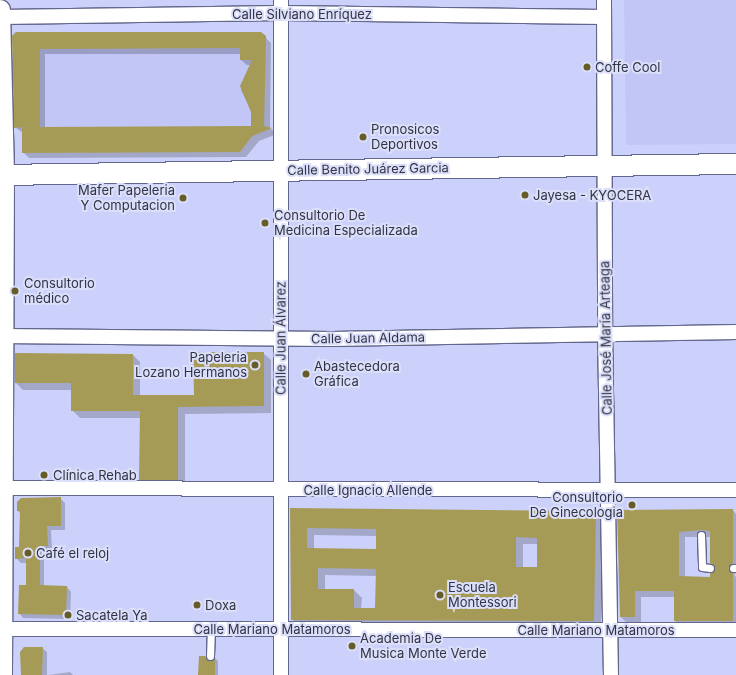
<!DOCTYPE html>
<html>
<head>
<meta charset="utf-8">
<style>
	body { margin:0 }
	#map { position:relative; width:736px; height:675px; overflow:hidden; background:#ccd1fb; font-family:Inter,sans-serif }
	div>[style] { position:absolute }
	.built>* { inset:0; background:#c1c6f6 }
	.shadow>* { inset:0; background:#0003 }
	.building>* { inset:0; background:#a69b56 }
	.roads { filter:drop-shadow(1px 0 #63678c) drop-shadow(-1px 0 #63678c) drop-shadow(0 1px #63678c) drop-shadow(0 -1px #63678c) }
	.lane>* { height:7px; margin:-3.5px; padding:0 3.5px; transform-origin:3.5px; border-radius:3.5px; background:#fff }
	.street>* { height:14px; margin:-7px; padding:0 7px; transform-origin:7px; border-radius:7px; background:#fff }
	.secondary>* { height:20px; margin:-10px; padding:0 10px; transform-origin:10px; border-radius:10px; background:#fff }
	.dots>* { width:11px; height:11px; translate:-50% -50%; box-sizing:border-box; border:2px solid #dcdff9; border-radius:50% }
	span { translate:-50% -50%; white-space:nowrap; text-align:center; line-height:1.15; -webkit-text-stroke:4px #dcdff9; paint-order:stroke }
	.street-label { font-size:13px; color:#323445 }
	.poi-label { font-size:13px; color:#323445 }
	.left { translate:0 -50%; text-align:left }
	.right { translate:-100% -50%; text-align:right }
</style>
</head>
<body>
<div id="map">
	<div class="built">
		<i style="clip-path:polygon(624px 0,736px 0,736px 144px,626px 145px)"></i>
		<i style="clip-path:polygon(14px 32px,261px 32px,266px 36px,264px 131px,252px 136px,245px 143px,11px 128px,10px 38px)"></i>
	</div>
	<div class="shadow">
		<i style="clip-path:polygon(evenodd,13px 37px,265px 37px,271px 43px,270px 128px,277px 134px,259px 141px,246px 157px,29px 158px,23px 152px,23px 133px,15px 127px,13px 37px,45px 54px,241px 54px,241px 60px,247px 65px,251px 65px,241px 90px,252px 112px,252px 127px,45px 128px,45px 54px)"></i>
		<i style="clip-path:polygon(263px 353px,271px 360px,271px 413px,185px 414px,185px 487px,148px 487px,140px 479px,141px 418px,80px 418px,72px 410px,72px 390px,23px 390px,16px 383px,133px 355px,140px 362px,140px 396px,195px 396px)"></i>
		<i style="clip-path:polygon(60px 498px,65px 503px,65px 530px,51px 530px,52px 550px,44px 551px,44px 586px,67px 587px,71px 592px,70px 619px,23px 618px,19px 613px,27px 586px,27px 563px,21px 563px,16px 558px,20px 548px,21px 514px,18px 511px)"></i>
		<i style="clip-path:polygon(evenodd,291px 509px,595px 512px,603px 520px,601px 628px,300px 627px,292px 619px,291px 509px,314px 535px,377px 536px,377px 550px,314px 549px,314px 535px,291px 509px,523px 544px,538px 544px,538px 568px,523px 568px,523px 544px,291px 509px,325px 575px,377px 576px,376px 609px,361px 609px,362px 598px,354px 590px,325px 590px,325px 575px)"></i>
		<i style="clip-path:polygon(evenodd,733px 510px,736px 514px,736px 573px,734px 575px,736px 577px,736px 627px,681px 627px,675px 621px,675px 597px,641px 597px,641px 623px,627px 623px,621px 617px,618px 511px,733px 510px,685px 537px,711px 537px,716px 568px,710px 578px,685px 577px,685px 537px)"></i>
		<i style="clip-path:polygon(42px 648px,47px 652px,47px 675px,21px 675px,21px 652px)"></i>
		<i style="clip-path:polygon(215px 658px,218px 661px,218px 675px,199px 675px)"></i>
		<i style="clip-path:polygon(70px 672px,73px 675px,49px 675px)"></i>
	</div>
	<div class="building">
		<i style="clip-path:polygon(evenodd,16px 32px,261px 32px,266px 36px,264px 126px,272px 128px,252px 136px,240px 152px,22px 153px,22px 127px,14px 128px,12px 36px,16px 32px,240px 48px,240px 60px,252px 60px,240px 86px,251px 112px,251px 126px,40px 127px,40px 49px,240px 48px)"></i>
		<i style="clip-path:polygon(193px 352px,264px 352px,264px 406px,178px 407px,178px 480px,139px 480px,140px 411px,71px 411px,71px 383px,15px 383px,15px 353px,133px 354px,133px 395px,194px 395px)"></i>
		<i style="clip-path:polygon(61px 497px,61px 526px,47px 526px,48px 546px,40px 546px,40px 585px,67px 586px,66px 615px,18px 614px,19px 585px,26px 585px,26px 558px,15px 559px,15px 547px,19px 547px,20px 511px,17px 511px,17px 502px,21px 498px)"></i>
		<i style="clip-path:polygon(evenodd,290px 508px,596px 511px,594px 621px,291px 620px,290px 508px,307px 528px,376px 529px,376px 549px,307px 548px,307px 528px,290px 508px,516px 537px,537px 538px,537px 567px,516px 567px,516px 537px,290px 508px,318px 568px,376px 569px,375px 608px,354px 608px,354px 589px,318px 589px,318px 568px)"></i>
		<i style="clip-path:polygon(evenodd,733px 509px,733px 563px,728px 568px,733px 573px,733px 621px,674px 621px,674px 591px,635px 591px,635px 617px,620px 617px,617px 510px,733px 509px,701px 530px,710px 531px,710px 563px,714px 566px,714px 571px,710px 573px,710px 577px,679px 576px,679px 532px,701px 530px)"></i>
		<i style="clip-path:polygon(24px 647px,43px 647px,42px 675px,21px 675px,20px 652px)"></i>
		<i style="clip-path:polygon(199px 656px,205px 656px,210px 661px,215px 656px,215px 675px,198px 675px)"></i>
	</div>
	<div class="roads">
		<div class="lane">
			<i style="left:701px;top:535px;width:32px;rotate:88deg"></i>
			<i style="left:702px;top:567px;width:8px;rotate:7deg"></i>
			<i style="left:733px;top:568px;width:3px"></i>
			<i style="left:210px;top:656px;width:27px;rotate:-88deg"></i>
		</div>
		<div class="street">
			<i style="left:281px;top:0;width:675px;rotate:90deg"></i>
			<i style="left:604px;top:0;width:333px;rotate:89.8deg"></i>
			<i style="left:605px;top:333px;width:342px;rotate:89deg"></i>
			<i style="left:0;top:17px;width:281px;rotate:-0.8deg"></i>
			<i style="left:281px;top:13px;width:323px;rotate:0.7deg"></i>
			<i style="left:0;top:336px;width:332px;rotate:0.5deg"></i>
			<i style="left:332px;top:339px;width:404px;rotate:-1deg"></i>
			<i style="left:0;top:488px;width:736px;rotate:0.16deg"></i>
			<i style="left:0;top:629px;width:736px;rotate:0.08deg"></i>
		</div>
		<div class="secondary">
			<i style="left:0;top:10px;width:165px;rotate:88.6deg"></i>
			<i style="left:4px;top:175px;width:500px;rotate:90.23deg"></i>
			<i style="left:0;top:175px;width:736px;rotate:-0.86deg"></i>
		</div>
	</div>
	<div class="dots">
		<i style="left:587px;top:67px;background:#655c29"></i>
		<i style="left:363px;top:137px;background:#655c29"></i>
		<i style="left:525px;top:195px;background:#655c29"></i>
		<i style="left:183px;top:198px;background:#655c29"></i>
		<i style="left:265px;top:223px;background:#655c29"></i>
		<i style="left:15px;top:291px;background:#655c29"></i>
		<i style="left:255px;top:365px;background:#655c29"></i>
		<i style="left:306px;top:374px;background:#655c29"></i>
		<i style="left:44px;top:475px;background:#655c29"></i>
		<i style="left:632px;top:505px;background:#655c29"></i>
		<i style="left:28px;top:553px;background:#655c29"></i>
		<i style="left:440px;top:595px;background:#655c29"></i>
		<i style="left:197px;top:605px;background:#655c29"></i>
		<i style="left:68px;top:615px;background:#655c29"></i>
		<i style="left:352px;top:646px;background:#655c29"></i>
	</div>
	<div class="street-label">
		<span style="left:302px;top:14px">Calle Silviano Enríquez</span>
		<span style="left:368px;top:169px;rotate:-1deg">Calle Benito Juárez Garcia</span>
		<span style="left:281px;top:338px;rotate:-90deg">Calle Juan Álvarez</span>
		<span style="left:368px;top:338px;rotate:-1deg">Calle Juan Aldama</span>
		<span style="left:606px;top:338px;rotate:-91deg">Calle José María Arteaga</span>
		<span style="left:368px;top:490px">Calle Ignacio Allende</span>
		<span style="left:272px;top:629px">Calle Mariano Matamoros</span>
		<span style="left:596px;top:630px">Calle Mariano Matamoros</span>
	</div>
	<div class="poi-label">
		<span class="left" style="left:595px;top:67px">Coffe Cool</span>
		<span class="left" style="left:371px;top:137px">Pronosicos<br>Deportivos</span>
		<span class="right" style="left:175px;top:198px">Mafer Papeleria<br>Y Computacion</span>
		<span class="left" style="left:533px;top:195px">Jayesa - KYOCERA</span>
		<span class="left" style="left:274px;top:223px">Consultorio De<br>Medicina Especializada</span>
		<span class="left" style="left:24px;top:291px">Consultorio<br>médico</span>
		<span class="right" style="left:247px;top:365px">Papeleria<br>Lozano Hermanos</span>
		<span class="left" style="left:314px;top:374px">Abastecedora<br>Gráfica</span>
		<span class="left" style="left:53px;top:475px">Clínica Rehab</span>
		<span class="right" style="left:623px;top:505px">Consultorio<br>De Ginecologia</span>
		<span class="left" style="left:36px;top:553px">Café el reloj</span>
		<span class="left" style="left:448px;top:595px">Escuela<br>Montessori</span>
		<span class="left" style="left:205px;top:605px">Doxa</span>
		<span class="left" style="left:76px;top:615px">Sacatela Ya</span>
		<span class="left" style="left:360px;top:646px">Academia De<br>Musica Monte Verde</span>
	</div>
</div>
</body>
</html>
